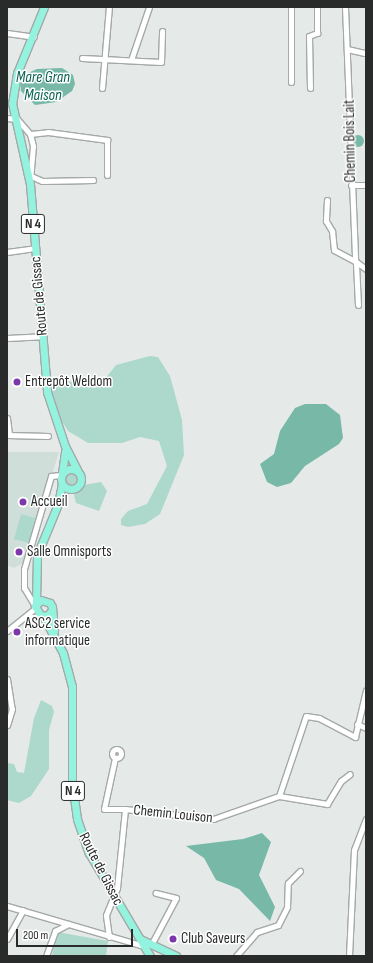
<!DOCTYPE html>
<html>
<head>
<meta charset="utf-8">
<style>
	body { margin:0 }
	#map { position:relative; width:373px; height:963px; overflow:hidden; background:#e5eae8; font-family:"Sofia Sans Condensed",sans-serif }
	div>[style] { position:absolute }
	.built>* { inset:0; background:#d0deda }
	.green>* { inset:0; background:#add8cc }
	.round { border-radius:50% }
	.water>* { inset:0; background:#77b8a7 }
	.roads { filter:drop-shadow(1px 0 #a4a9a8) drop-shadow(-1px 0 #a4a9a8) drop-shadow(0 1px #a4a9a8) drop-shadow(0 -1px #a4a9a8) }
	.minor>* { height:5px; margin:-2.5px; padding:0 2.5px; transform-origin:2.5px; border-radius:2.5px; background:#fff }
	.minor>.ring { margin:-2.5px; padding:0; box-sizing:content-box; background:none; border:5px solid #fff; border-radius:50% }
	.major>* { height:7px; margin:-3.5px; padding:0 3.5px; transform-origin:3.5px; border-radius:3.5px; background:#94f3df }
	.major>.ring { margin:-3.5px; padding:0; box-sizing:content-box; background:none; border:7px solid #94f3df; border-radius:50% }
	.dots>* { width:11px; height:11px; translate:-50% -50%; box-sizing:border-box; border:2px solid #fff; border-radius:50% }
	span { translate:-50% -50%; white-space:nowrap; text-align:center; line-height:1.15; -webkit-text-stroke:3px #fff; paint-order:stroke }
	.shield-label span { padding:1px 3px; background:#fff; border:1px solid; border-radius:3px; -webkit-text-stroke-width:0 }
	.shield-label { font-size:14px; color:#292b2b; font-weight:700 }
	.street-label { font-size:15px; color:#292b2b }
	.poi-label { font-size:15px; color:#292b2b }
	.left { translate:0 -50%; text-align:left }
	.water-label { font-size:16px; color:#076151; font-style:italic }
	.frame { position:absolute; inset:0; border:8px solid #292b2b; pointer-events:none }
	.scale { position:absolute; left:16px; top:929px; width:117px; height:18px; box-sizing:border-box; border:2px solid #292b2b; border-top:0; padding-left:5px; font-size:12px; line-height:14px; white-space:nowrap; color:#292b2b; -webkit-text-stroke:3px #fff; paint-order:stroke }
</style>
</head>
<body>
<div id="map">
	<div class="built">
		<i style="clip-path:polygon(7px 452px,59px 452px,25px 562px,14px 568px,7px 565px)"></i>
	</div>
	<div class="green">
		<i style="clip-path:polygon(150px 356px,158px 357px,170px 376px,182px 420px,184px 455px,160px 514px,145px 524px,128px 527px,121px 525px,121px 519px,128px 511px,147px 504px,167px 466px,159px 441px,140px 437px,122px 443px,88px 443px,68px 431px,53px 407px,50px 382px,58px 379px,94px 386px,105px 379px,116px 365px)"></i>
		<i class="round" style="left:63px;top:471px;width:14px;height:14px"></i>
		<i style="clip-path:polygon(101px 482px,107px 491px,99px 511px,76px 503px,74px 495px,84px 485px)"></i>
		<i style="clip-path:polygon(21px 514px,35px 518px,29px 543px,14px 539px)"></i>
		<i style="clip-path:polygon(41px 700px,52px 706px,54px 712px,49px 730px,49px 769px,31px 796px,19px 803px,7px 800px,7px 763px,14px 764px,17px 772px,24px 773px,34px 718px)"></i>
		<i style="clip-path:polygon(57px 932px,108px 941px,106px 956px,52px 956px)"></i>
	</div>
	<div class="water">
		<i style="clip-path:polygon(62px 68px,73px 75px,75px 84px,72px 91px,56px 102px,35px 105px,21px 91px,20px 82px,26px 74px,37px 69px)"></i>
		<i class="round" style="left:352px;top:135px;width:12px;height:12px"></i>
		<i style="clip-path:polygon(326px 404px,340px 415px,343px 438px,339px 444px,305px 466px,291px 483px,277px 487px,267px 482px,260px 464px,274px 454px,280px 431px,295px 408px,305px 404px)"></i>
		<i style="clip-path:polygon(262px 833px,271px 842px,259px 875px,275px 907px,270px 921px,239px 889px,216px 880px,204px 858px,186px 846px,243px 839px)"></i>
	</div>
	<div class="roads">
		<div class="minor">
			<i style="left:291px;top:7px;width:75px;rotate:90deg"></i>
			<i style="left:345px;top:7px;width:254px;rotate:87.7deg"></i>
			<i style="left:355px;top:261px;width:14px;rotate:36deg"></i>
			<i style="left:7px;top:33px;width:27px;rotate:8deg"></i>
			<i style="left:347px;top:49px;width:18px;rotate:13deg"></i>
			<i style="left:82px;top:58px;width:79px;rotate:2.9deg"></i>
			<i style="left:161px;top:62px;width:31px;rotate:-88deg"></i>
			<i style="left:131px;top:60px;width:56px;rotate:-71.2deg"></i>
			<i style="left:102px;top:88px;width:81px;rotate:-85.1deg"></i>
			<i style="left:310px;top:88px;width:52px;rotate:-91.1deg"></i>
			<i style="left:309px;top:36px;width:9px;rotate:-21deg"></i>
			<i style="left:317px;top:33px;width:26px;rotate:-90deg"></i>
			<i style="left:7px;top:118px;width:10px;rotate:6deg"></i>
			<i style="left:17px;top:119px;width:20px;rotate:49deg"></i>
			<i style="left:30px;top:134px;width:12px;rotate:76deg"></i>
			<i style="left:33px;top:146px;width:35px;rotate:95deg"></i>
			<i style="left:30px;top:134px;width:18px;rotate:-6deg"></i>
			<i style="left:48px;top:132px;width:60px;rotate:7.7deg"></i>
			<i style="left:107px;top:140px;width:35px;rotate:90deg"></i>
			<i style="left:31px;top:176px;width:12px;rotate:24deg"></i>
			<i style="left:42px;top:181px;width:51px;rotate:-1.1deg"></i>
			<i style="left:351px;top:185px;width:15px"></i>
			<i style="left:327px;top:200px;width:21px;rotate:93deg"></i>
			<i style="left:326px;top:221px;width:12px;rotate:59deg"></i>
			<i style="left:332px;top:231px;width:19px;rotate:84deg"></i>
			<i style="left:334px;top:250px;width:24px;rotate:28deg"></i>
			<i style="left:7px;top:252px;width:28px;rotate:-8deg"></i>
			<i style="left:356px;top:264px;width:41px;rotate:87.2deg"></i>
			<i style="left:7px;top:338px;width:35px;rotate:-3deg"></i>
			<i style="left:7px;top:418px;width:17px;rotate:83deg"></i>
			<i style="left:7px;top:435px;width:41px;rotate:1.4deg"></i>
			<i style="left:35px;top:606px;width:21px;rotate:-121deg"></i>
			<i style="left:24px;top:588px;width:19px;rotate:-90deg"></i>
			<i style="left:24px;top:569px;width:97px;rotate:-73.8deg"></i>
			<i style="left:51px;top:476px;width:10px;rotate:-6deg"></i>
			<i style="left:24px;top:618px;width:17px;rotate:-7deg"></i>
			<i style="left:7px;top:631px;width:36px;rotate:-39deg"></i>
			<i style="left:7px;top:679px;width:30px;rotate:81deg"></i>
			<i style="left:12px;top:709px;width:17px;rotate:107deg"></i>
			<i style="left:357px;top:724px;width:10px;rotate:24deg"></i>
			<i class="ring" style="left:112.5px;top:749.5px;width:4px;height:4px"></i>
			<i style="left:115px;top:758px;width:52px;rotate:102.2deg"></i>
			<i style="left:104px;top:809px;width:21px"></i>
			<i style="left:279px;top:796px;width:84px;rotate:-71.4deg"></i>
			<i style="left:306px;top:716px;width:13px;rotate:9deg"></i>
			<i style="left:319px;top:718px;width:41px;rotate:27.8deg"></i>
			<i style="left:355px;top:737px;width:48px;rotate:-76.8deg"></i>
			<i style="left:7px;top:906px;width:143px;rotate:16.3deg"></i>
			<i style="left:109px;top:937px;width:22px;rotate:-98deg"></i>
			<i style="left:106px;top:915px;width:29px;rotate:-68deg"></i>
			<i style="left:117px;top:888px;width:79px;rotate:-84.2deg"></i>
			<i style="left:125px;top:809px;width:89px;rotate:6.5deg"></i>
			<i style="left:213px;top:819px;width:70px;rotate:-19.2deg"></i>
			<i style="left:279px;top:796px;width:49px;rotate:9.5deg"></i>
			<i style="left:327px;top:804px;width:27px;rotate:-59deg"></i>
			<i style="left:341px;top:781px;width:11px;rotate:-38deg"></i>
			<i style="left:7px;top:939px;width:33px;rotate:-61deg"></i>
			<i style="left:151px;top:945px;width:53px;rotate:-62deg"></i>
			<i style="left:176px;top:898px;width:21px;rotate:-166deg"></i>
			<i style="left:46px;top:956px;width:27px;rotate:-70deg"></i>
			<i style="left:55px;top:931px;width:15px;rotate:-28deg"></i>
			<i style="left:236px;top:956px;width:32px;rotate:-49deg"></i>
			<i style="left:257px;top:932px;width:22px;rotate:-18deg"></i>
			<i style="left:278px;top:925px;width:20px;rotate:-63deg"></i>
			<i style="left:287px;top:907px;width:24px;rotate:-88deg"></i>
			<i style="left:288px;top:883px;width:17px;rotate:-45deg"></i>
			<i style="left:349px;top:956px;width:106px;rotate:-87.3deg"></i>
			<i style="left:354px;top:850px;width:33px;rotate:-69deg"></i>
		</div>
		<div class="major">
			<i style="left:44px;top:7px;width:71px;rotate:112.2deg"></i>
			<i style="left:17px;top:73px;width:30px;rotate:99deg"></i>
			<i style="left:12px;top:103px;width:83px;rotate:77.5deg"></i>
			<i style="left:30px;top:184px;width:209px;rotate:85.3deg"></i>
			<i style="left:47px;top:392px;width:57px;rotate:71.6deg"></i>
			<i style="left:65px;top:446px;width:27px;rotate:63deg"></i>
			<i class="ring" style="left:61px;top:469px;width:13px;height:13px"></i>
			<i style="left:62px;top:473px;width:22px;rotate:-82deg"></i>
			<i style="left:36px;top:603px;width:48px;rotate:-88.8deg"></i>
			<i style="left:37px;top:555px;width:55px;rotate:-67.6deg"></i>
			<i style="left:58px;top:504px;width:20px;rotate:-79deg"></i>
			<i style="left:52px;top:610px;width:6px;rotate:129deg"></i>
			<i style="left:48px;top:615px;width:7px;rotate:172deg"></i>
			<i style="left:41px;top:616px;width:12px;rotate:-121deg"></i>
			<i style="left:35px;top:606px;width:8px;rotate:-45deg"></i>
			<i style="left:41px;top:600px;width:9px;rotate:18deg"></i>
			<i style="left:50px;top:603px;width:4px;rotate:63deg"></i>
			<i style="left:52px;top:607px;width:24px;rotate:85deg"></i>
			<i style="left:43px;top:616px;width:42px;rotate:61.6deg"></i>
			<i style="left:63px;top:653px;width:34px;rotate:75deg"></i>
			<i style="left:72px;top:686px;width:97px;rotate:90deg"></i>
			<i style="left:72px;top:783px;width:36px;rotate:82deg"></i>
			<i style="left:77px;top:819px;width:36px;rotate:71deg"></i>
			<i style="left:89px;top:853px;width:120px;rotate:59.4deg"></i>
			<i style="left:140px;top:939px;width:40px;rotate:25deg"></i>
		</div>
	</div>
	<div class="dots">
		<i style="left:17px;top:382px;background:#7c37ab"></i>
		<i style="left:23px;top:502px;background:#7c37ab"></i>
		<i style="left:19px;top:552px;background:#7c37ab"></i>
		<i style="left:17px;top:632px;background:#7c37ab"></i>
		<i style="left:173px;top:939px;background:#7c37ab"></i>
	</div>
	<div class="shield-label">
		<span style="left:33px;top:224px">N 4</span>
		<span style="left:73px;top:791px">N 4</span>
	</div>
	<div class="street-label">
		<span style="left:350px;top:141px;rotate:-91deg">Chemin Bois Lait</span>
		<span style="left:39px;top:296px;rotate:-95deg">Route de Gissac</span>
		<span style="left:173px;top:814px;rotate:6deg">Chemin Louison</span>
		<span style="left:101px;top:869px;rotate:63deg">Route de Gissac</span>
	</div>
	<div class="poi-label">
		<span class="left" style="left:25px;top:382px">Entrepôt Weldom</span>
		<span class="left" style="left:31px;top:502px">Accueil</span>
		<span class="left" style="left:27px;top:552px">Salle Omnisports</span>
		<span class="left" style="left:25px;top:632px">ASC2 service<br>informatique</span>
		<span class="left" style="left:181px;top:939px">Club Saveurs</span>
	</div>
	<div class="water-label">
		<span style="left:43px;top:87px">Mare Gran<br>Maison</span>
	</div>
	<div class="frame"></div>
	<div class="scale">200 m</div>
</div>
</body>
</html>
